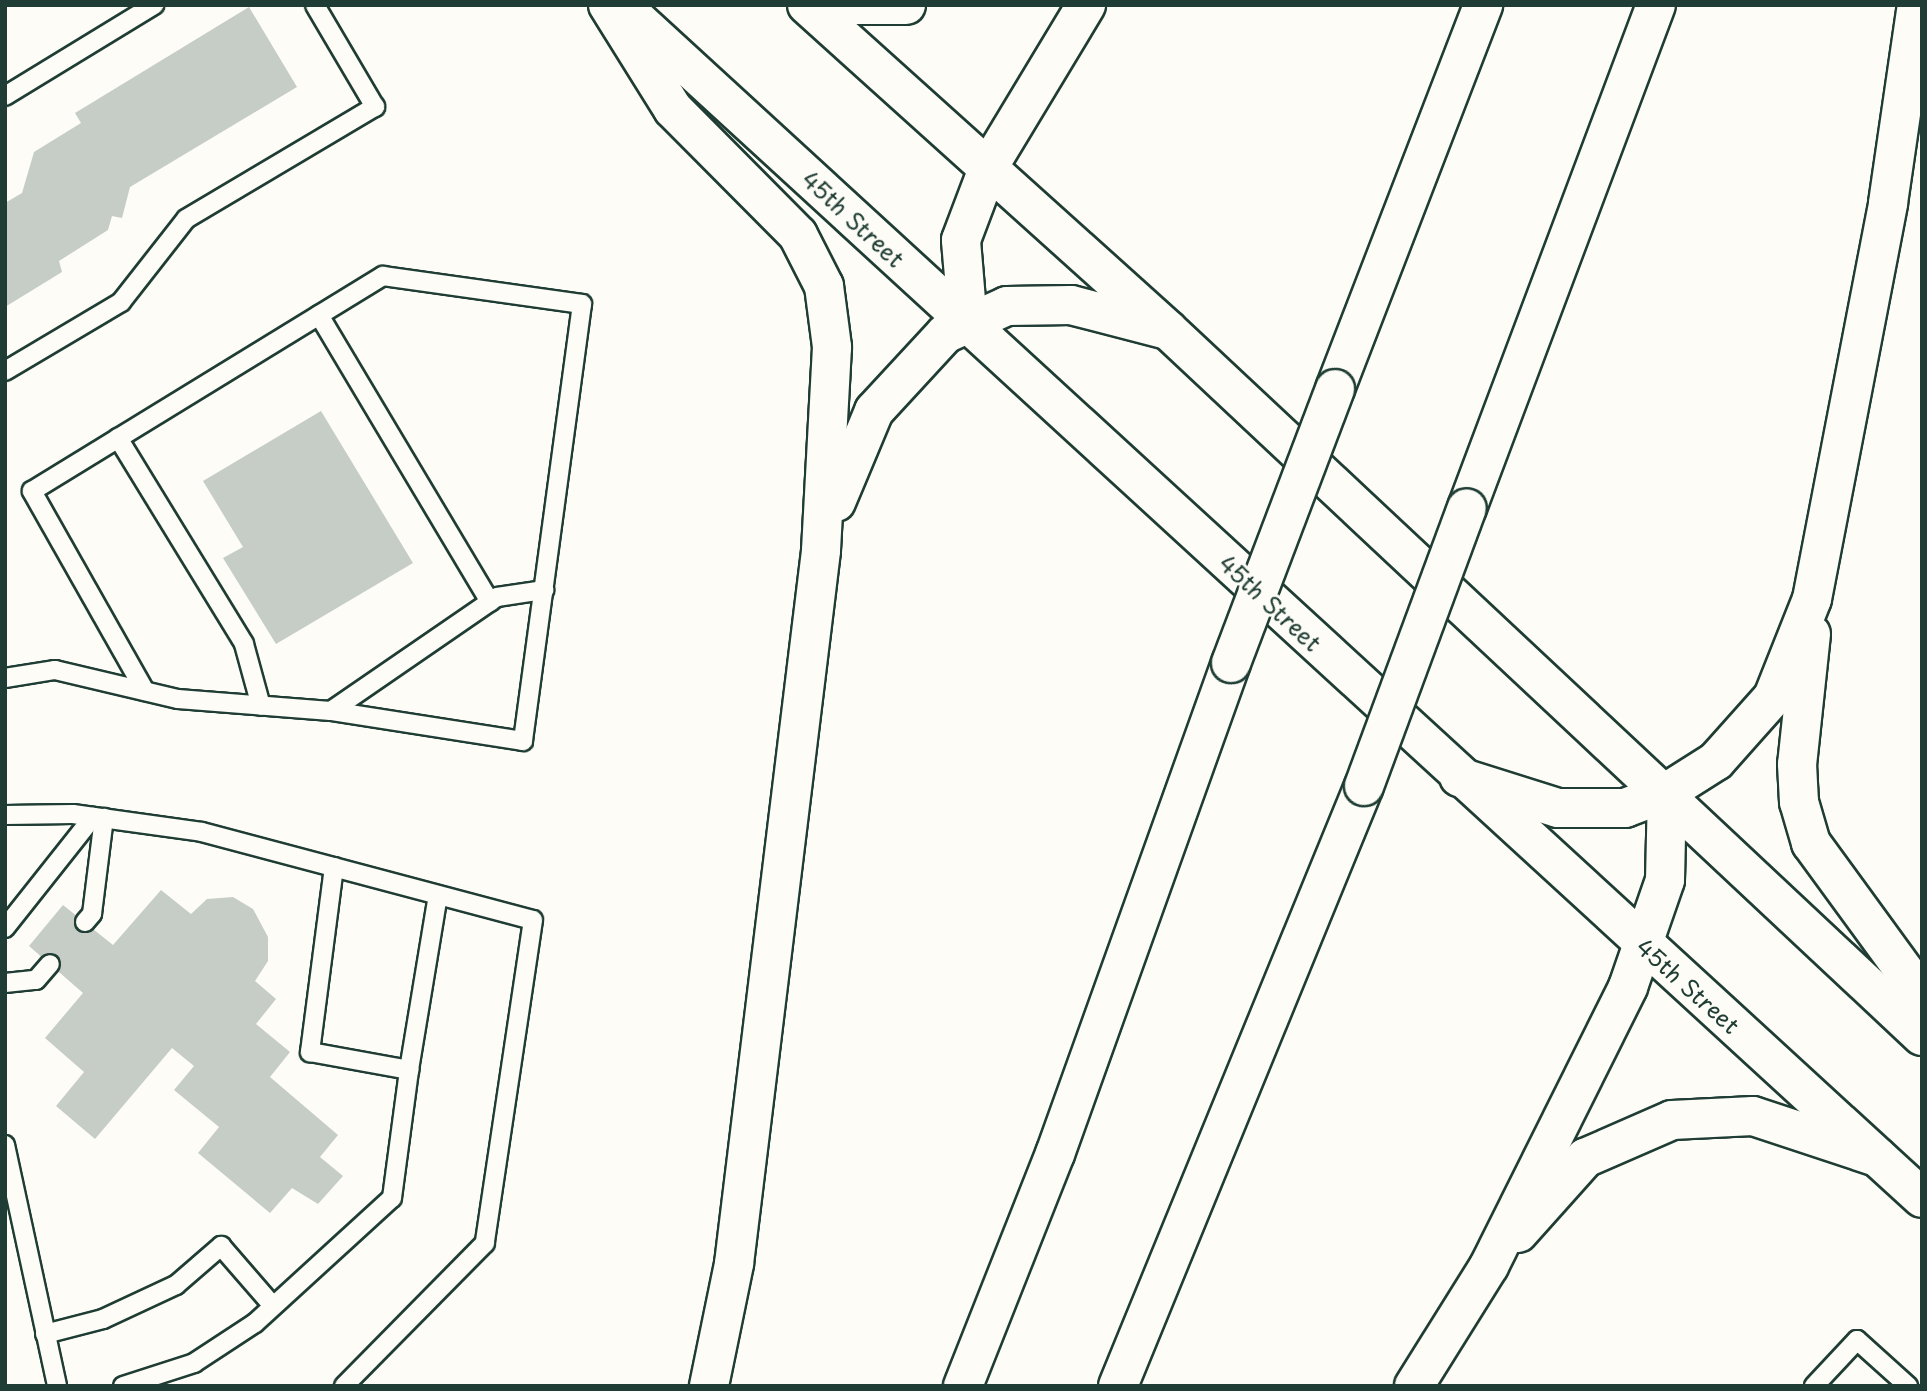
<!DOCTYPE html>
<html>
<head>
<meta charset="utf-8">
<style>
	body { margin:0 }
	#map { position:relative; width:1927px; height:1391px; overflow:hidden; background:#fdfcf7; font-family:"Playpen Sans",sans-serif }
	div>[style] { position:absolute }
	.building>* { inset:0; background:#c6cdc7 }
	.roads { filter:drop-shadow(2px 0 #1f3d34) drop-shadow(-2px 0 #1f3d34) drop-shadow(0 2px #1f3d34) drop-shadow(0 -2px #1f3d34) }
	.lane>* { height:18px; margin:-9px; padding:0 9px; transform-origin:9px; border-radius:9px; background:#fdfcf7 }
	.secondary>* { height:38px; margin:-19px; padding:0 19px; transform-origin:19px; border-radius:19px; background:#fdfcf7 }
	.highway>* { height:38px; margin:-19px; padding:0 19px; transform-origin:19px; border-radius:19px; background:#fdfcf7 }
	.bridges { filter:drop-shadow(2px 0 #1f3d34) drop-shadow(-2px 0 #1f3d34) drop-shadow(0 2px #1f3d34) drop-shadow(0 -2px #1f3d34) }
	.highway-bridge>* { height:38px; margin:-19px; padding:0 19px; transform-origin:19px; border-radius:19px; background:#fdfcf7 }
	span { translate:-50% -50%; white-space:nowrap; text-align:center; line-height:1.15; -webkit-text-stroke:6px #fdfcf7; paint-order:stroke }
	.street-label { font-size:23px; color:#1f3d34 }
	.frame { position:absolute; inset:0; border:7px solid #1f3d34; pointer-events:none }
</style>
</head>
<body>
<div id="map">
	<div class="building">
		<i style="clip-path:polygon(249px 7px,297px 87px,130px 187px,122px 218px,112px 216px,108px 230px,59px 261px,62px 272px,5px 307px,5px 203px,22px 193px,34px 152px,81px 123px,75px 113px)"></i>
		<i style="clip-path:polygon(321px 411px,413px 563px,276px 644px,223px 558px,243px 547px,203px 481px)"></i>
		<i style="clip-path:polygon(161px 890px,191px 914px,207px 899px,233px 897px,253px 909px,268px 937px,268px 961px,255px 981px,276px 999px,256px 1024px,290px 1052px,270px 1077px,338px 1135px,320px 1157px,343px 1176px,318px 1204px,292px 1188px,270px 1213px,198px 1153px,219px 1127px,174px 1090px,194px 1066px,172px 1048px,95px 1139px,56px 1106px,84px 1072px,45px 1038px,83px 993px,29px 946px,63px 905px,113px 945px)"></i>
	</div>
	<div class="roads">
		<div class="lane">
			<i style="left:5px;top:96px;width:175px;rotate:-31.4deg"></i>
			<i style="left:319px;top:315px;width:334px;rotate:59.2deg"></i>
			<i style="left:5px;top:371px;width:135px;rotate:-30.7deg"></i>
			<i style="left:121px;top:302px;width:105px;rotate:-51.9deg"></i>
			<i style="left:186px;top:219px;width:220px;rotate:-30.7deg"></i>
			<i style="left:375px;top:107px;width:118px;rotate:-120.5deg"></i>
			<i style="left:118px;top:438px;width:241px;rotate:58.5deg"></i>
			<i style="left:244px;top:644px;width:64px;rotate:74.7deg"></i>
			<i style="left:5px;top:678px;width:51px;rotate:-9.1deg"></i>
			<i style="left:55px;top:670px;width:126px;rotate:13.3deg"></i>
			<i style="left:178px;top:699px;width:153px;rotate:4.5deg"></i>
			<i style="left:331px;top:711px;width:201px;rotate:-34.5deg"></i>
			<i style="left:497px;top:597px;width:48px;rotate:-8.5deg"></i>
			<i style="left:145px;top:691px;width:230px;rotate:-119.5deg"></i>
			<i style="left:32px;top:491px;width:412px;rotate:-31.5deg"></i>
			<i style="left:383px;top:276px;width:201px;rotate:8deg"></i>
			<i style="left:582px;top:304px;width:441px;rotate:97.7deg"></i>
			<i style="left:523px;top:741px;width:194px;rotate:-171.1deg"></i>
			<i style="left:5px;top:815px;width:68px;rotate:-0.8deg"></i>
			<i style="left:73px;top:814px;width:130px;rotate:7.9deg"></i>
			<i style="left:202px;top:832px;width:342px;rotate:14.9deg"></i>
			<i style="left:533px;top:920px;width:327px;rotate:98.5deg"></i>
			<i style="left:485px;top:1243px;width:201px;rotate:134.6deg"></i>
			<i style="left:334px;top:867px;width:187px;rotate:97.4deg"></i>
			<i style="left:310px;top:1052px;width:101px;rotate:10.3deg"></i>
			<i style="left:409px;top:1070px;width:177px;rotate:-80.6deg"></i>
			<i style="left:85px;top:922px;width:11px;rotate:-49deg"></i>
			<i style="left:92px;top:914px;width:97px;rotate:-82.9deg"></i>
			<i style="left:5px;top:928px;width:142px;rotate:-51.6deg"></i>
			<i style="left:5px;top:983px;width:31px;rotate:-6deg"></i>
			<i style="left:36px;top:980px;width:21px;rotate:-49deg"></i>
			<i style="left:5px;top:1145px;width:247px;rotate:77.8deg"></i>
			<i style="left:45px;top:1334px;width:60px;rotate:-14.5deg"></i>
			<i style="left:103px;top:1319px;width:81px;rotate:-25deg"></i>
			<i style="left:176px;top:1285px;width:60px;rotate:-40.9deg"></i>
			<i style="left:221px;top:1246px;width:79px;rotate:49.1deg"></i>
			<i style="left:123px;top:1386px;width:75px;rotate:-17.9deg"></i>
			<i style="left:194px;top:1363px;width:73px;rotate:-33.3deg"></i>
			<i style="left:255px;top:1323px;width:185px;rotate:-42.4deg"></i>
			<i style="left:392px;top:1198px;width:129px;rotate:-82.4deg"></i>
			<i style="left:1814px;top:1386px;width:63px;rotate:-46.9deg"></i>
			<i style="left:1857px;top:1340px;width:69px;rotate:42deg"></i>
		</div>
		<div class="secondary">
			<i style="left:621px;top:5px;width:1765px;rotate:42.52deg"></i>
			<i style="left:807px;top:5px;width:486px;rotate:42deg"></i>
			<i style="left:1168px;top:330px;width:1033px;rotate:43.12deg"></i>
		</div>
		<div class="highway">
			<i style="left:608px;top:5px;width:123px;rotate:58deg"></i>
			<i style="left:673px;top:109px;width:177px;rotate:45.2deg"></i>
			<i style="left:798px;top:235px;width:57px;rotate:63deg"></i>
			<i style="left:824px;top:286px;width:62px;rotate:82.5deg"></i>
			<i style="left:832px;top:347px;width:204px;rotate:93.1deg"></i>
			<i style="left:821px;top:551px;width:718px;rotate:96.96deg"></i>
			<i style="left:734px;top:1264px;width:125px;rotate:101.6deg"></i>
			<i style="left:852px;top:5px;width:54px"></i>
			<i style="left:968px;top:324px;width:84px;rotate:-94.8deg"></i>
			<i style="left:961px;top:240px;width:79px;rotate:-69.3deg"></i>
			<i style="left:989px;top:166px;width:188px;rotate:-58.9deg"></i>
			<i style="left:1335px;top:389px;width:412px;rotate:-68.9deg"></i>
			<i style="left:836px;top:502px;width:99px;rotate:-67.3deg"></i>
			<i style="left:874px;top:411px;width:105px;rotate:-47.3deg"></i>
			<i style="left:945px;top:334px;width:68px;rotate:-24.3deg"></i>
			<i style="left:1007px;top:306px;width:64px;rotate:-0.9deg"></i>
			<i style="left:1071px;top:305px;width:100px;rotate:14.5deg"></i>
			<i style="left:1467px;top:508px;width:537px;rotate:-69.41deg"></i>
			<i style="left:1811px;top:634px;width:131px;rotate:96.1deg"></i>
			<i style="left:1797px;top:764px;width:38px;rotate:87deg"></i>
			<i style="left:1799px;top:802px;width:43px;rotate:73.7deg"></i>
			<i style="left:1811px;top:843px;width:188px;rotate:53.9deg"></i>
			<i style="left:1459px;top:777px;width:104px;rotate:17.4deg"></i>
			<i style="left:1558px;top:808px;width:67px"></i>
			<i style="left:1625px;top:808px;width:45px;rotate:-20.9deg"></i>
			<i style="left:1667px;top:792px;width:58px;rotate:-32.3deg"></i>
			<i style="left:1716px;top:761px;width:86px;rotate:-48.3deg"></i>
			<i style="left:1773px;top:697px;width:105px;rotate:-68.3deg"></i>
			<i style="left:1812px;top:599px;width:403px;rotate:-79.1deg"></i>
			<i style="left:1888px;top:203px;width:200px;rotate:-81.7deg"></i>
			<i style="left:1518px;top:1233px;width:101px;rotate:-48.2deg"></i>
			<i style="left:1585px;top:1158px;width:95px;rotate:-23.6deg"></i>
			<i style="left:1672px;top:1120px;width:81px;rotate:-2.8deg"></i>
			<i style="left:1753px;top:1116px;width:131px;rotate:18.3deg"></i>
			<i style="left:963px;top:1386px;width:250px;rotate:-68.4deg"></i>
			<i style="left:1055px;top:1154px;width:522px;rotate:-70.28deg"></i>
			<i style="left:1118px;top:1386px;width:648px;rotate:-67.71deg"></i>
			<i style="left:1414px;top:1386px;width:142px;rotate:-58deg"></i>
			<i style="left:1489px;top:1266px;width:312px;rotate:-63.5deg"></i>
			<i style="left:1628px;top:987px;width:113px;rotate:-70.9deg"></i>
			<i style="left:1665px;top:880px;width:88px;rotate:-88.7deg"></i>
		</div>
	</div>
	<div class="bridges">
		<div class="highway-bridge">
			<i style="left:1231px;top:663px;width:293px;rotate:-69.2deg"></i>
			<i style="left:1364px;top:786px;width:296px;rotate:-69.7deg"></i>
		</div>
	</div>
	<div class="street-label">
		<span style="left:853px;top:219px;rotate:43deg">45th Street</span>
		<span style="left:1270px;top:603px;rotate:43deg">45th Street</span>
		<span style="left:1688px;top:986px;rotate:42deg">45th Street</span>
	</div>
	<div class="frame"></div>
</div>
</body>
</html>
